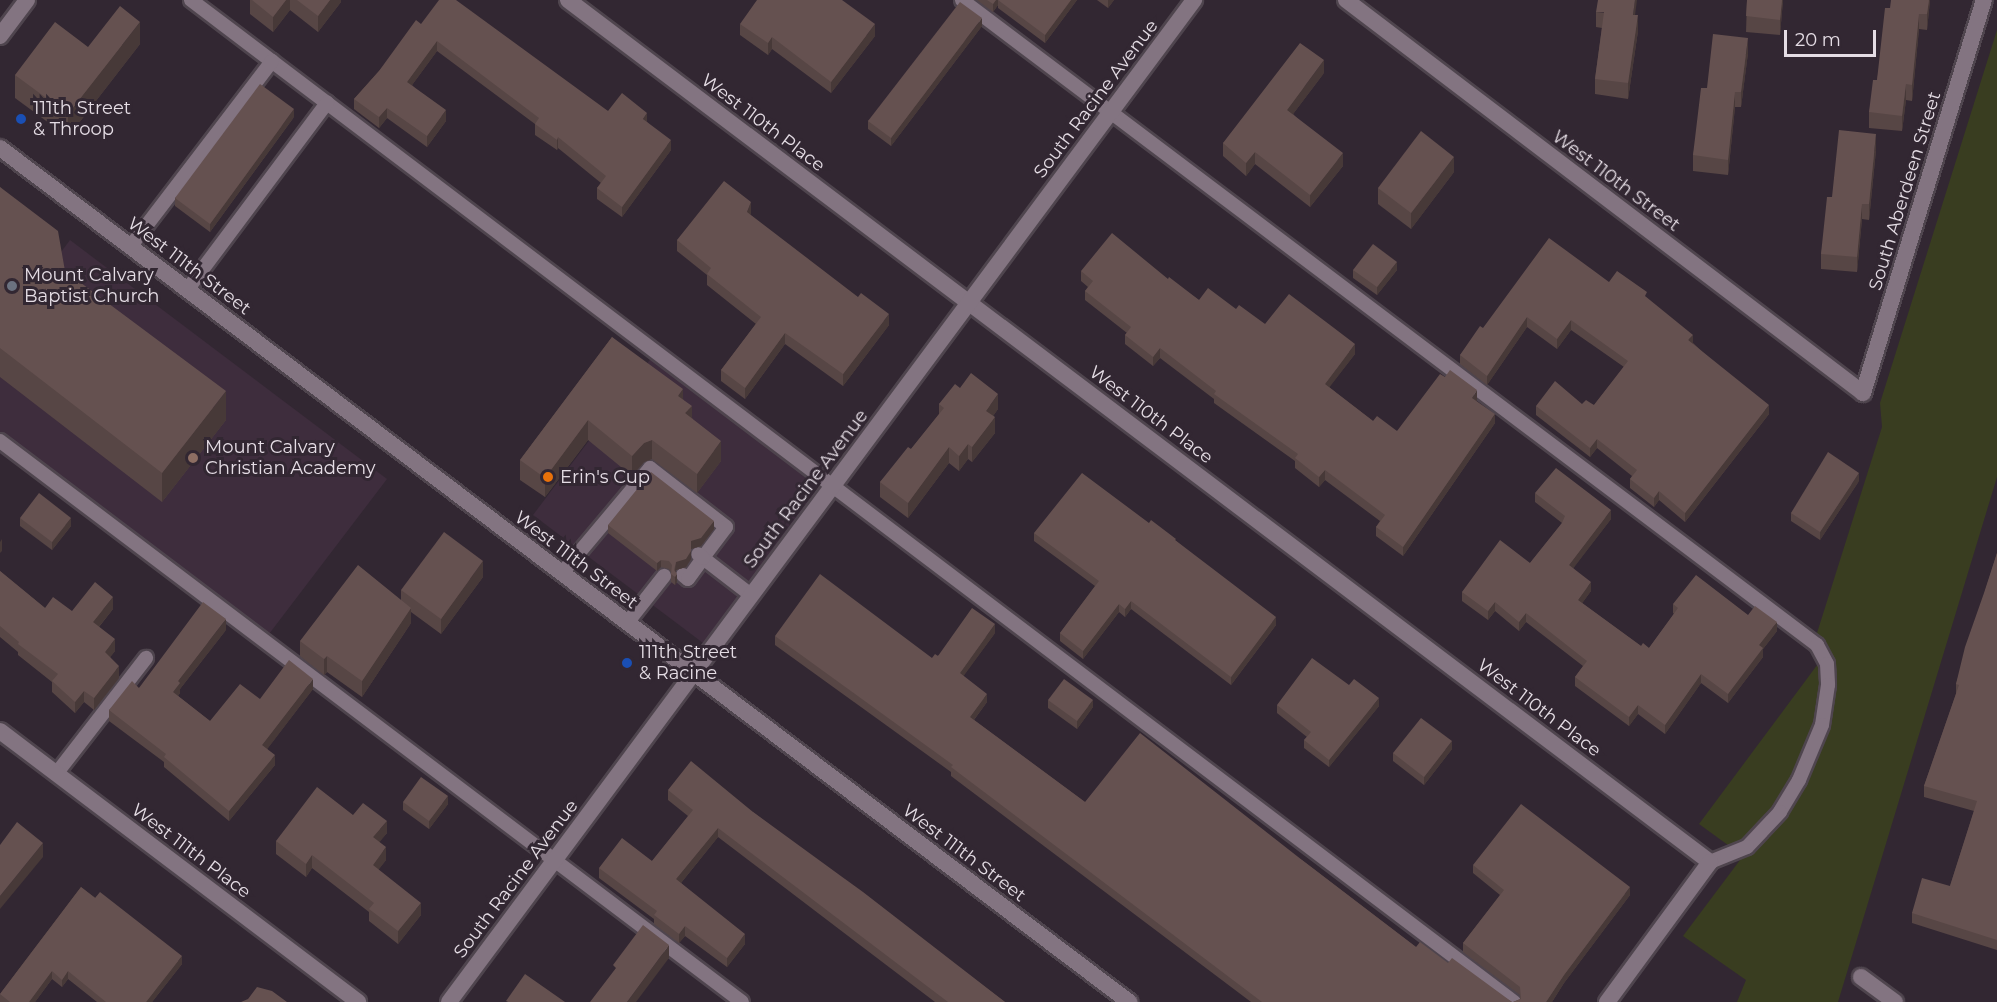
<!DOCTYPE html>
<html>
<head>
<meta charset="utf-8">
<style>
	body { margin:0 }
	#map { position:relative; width:1997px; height:1002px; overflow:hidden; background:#322732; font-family:Montserrat,sans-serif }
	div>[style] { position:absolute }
	.built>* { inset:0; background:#3e2d3d }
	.green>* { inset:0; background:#393d20 }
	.roads { filter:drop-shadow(2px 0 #4f454e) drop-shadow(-2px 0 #4f454e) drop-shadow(0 2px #4f454e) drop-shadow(0 -2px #4f454e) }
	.service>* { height:14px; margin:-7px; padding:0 7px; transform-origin:7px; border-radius:7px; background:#837481 }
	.minor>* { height:16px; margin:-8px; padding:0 8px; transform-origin:8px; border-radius:8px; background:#837481 }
	.secondary>* { height:16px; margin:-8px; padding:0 8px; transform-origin:8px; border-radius:8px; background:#837481 }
	.wall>* { inset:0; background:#574645 }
	.shaded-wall>* { inset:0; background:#473938 }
	.building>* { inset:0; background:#655150 }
	.dots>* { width:16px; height:16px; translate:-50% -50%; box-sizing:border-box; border:3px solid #322732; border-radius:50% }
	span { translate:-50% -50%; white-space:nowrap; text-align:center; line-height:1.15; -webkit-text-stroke:6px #322732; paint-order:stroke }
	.street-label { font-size:18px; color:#e5dde5 }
	.poi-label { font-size:18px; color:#e5dde5 }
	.left { translate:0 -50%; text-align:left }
	.scale { position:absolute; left:1784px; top:30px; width:92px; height:27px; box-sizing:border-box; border:3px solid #e5dde5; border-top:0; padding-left:8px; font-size:18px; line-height:21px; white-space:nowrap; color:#e5dde5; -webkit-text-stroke:4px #322732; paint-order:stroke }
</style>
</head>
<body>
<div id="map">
	<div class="built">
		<i style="clip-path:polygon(70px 240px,387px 479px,266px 638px,0 437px,0 333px)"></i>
		<i style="clip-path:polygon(652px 357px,830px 491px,711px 649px,533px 515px)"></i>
	</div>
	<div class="green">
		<i style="clip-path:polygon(1997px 30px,1997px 477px,1838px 1002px,1737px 1002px,1746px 980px,1683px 936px,1743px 856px,1699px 824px,1829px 649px,1817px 633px,1882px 427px,1880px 403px)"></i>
	</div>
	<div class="roads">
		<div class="service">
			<i style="left:191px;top:0;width:1660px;rotate:37.14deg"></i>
			<i style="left:962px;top:0;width:1071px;rotate:37.03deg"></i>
			<i style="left:1817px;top:645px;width:21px;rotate:62deg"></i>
			<i style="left:1827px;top:664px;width:21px;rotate:87deg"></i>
			<i style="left:1828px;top:685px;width:40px;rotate:98.5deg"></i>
			<i style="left:1822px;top:725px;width:60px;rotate:112.7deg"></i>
			<i style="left:1799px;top:780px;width:37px;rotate:121deg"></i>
			<i style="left:1780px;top:812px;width:48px;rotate:133.3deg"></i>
			<i style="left:1747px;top:847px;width:40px;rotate:158deg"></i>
			<i style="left:130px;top:247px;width:234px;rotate:-52.6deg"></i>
			<i style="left:187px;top:290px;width:234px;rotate:-53.2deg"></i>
			<i style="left:0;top:441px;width:930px;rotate:37.09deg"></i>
			<i style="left:562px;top:573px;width:137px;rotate:-50deg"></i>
			<i style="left:650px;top:468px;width:96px;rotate:37.8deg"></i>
			<i style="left:726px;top:527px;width:39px;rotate:127deg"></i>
			<i style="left:703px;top:558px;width:61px;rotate:37.6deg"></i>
			<i style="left:683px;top:575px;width:6px;rotate:39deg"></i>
			<i style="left:688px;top:579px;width:26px;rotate:-54deg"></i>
			<i style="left:703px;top:558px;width:6px;rotate:-141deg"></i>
			<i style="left:627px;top:623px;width:60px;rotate:-51.8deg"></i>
			<i style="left:56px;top:774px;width:147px;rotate:-52.2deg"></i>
		</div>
		<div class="minor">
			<i style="left:568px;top:0;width:1431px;rotate:37.05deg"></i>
			<i style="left:1710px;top:862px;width:174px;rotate:126.3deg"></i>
			<i style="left:1346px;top:0;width:649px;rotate:37.24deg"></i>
			<i style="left:1863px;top:393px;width:411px;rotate:-72.9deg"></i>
			<i style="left:0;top:36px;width:45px;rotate:-53.1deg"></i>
			<i style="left:0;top:731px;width:449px;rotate:37.1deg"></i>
			<i style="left:1861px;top:977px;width:42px;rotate:36.3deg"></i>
			<i style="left:449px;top:1002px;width:1249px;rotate:-53.37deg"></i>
		</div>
		<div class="secondary">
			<i style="left:0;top:148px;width:1416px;rotate:37.1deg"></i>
		</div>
	</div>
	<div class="wall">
		<i style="clip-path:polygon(250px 0,341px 0,341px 2px,318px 32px,290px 10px,273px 32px,250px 14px)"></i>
		<i style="clip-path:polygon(977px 0,1077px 0,1045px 43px,998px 8px,998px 5px,993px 12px)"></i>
		<i style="clip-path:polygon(1097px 0,1114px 0,1108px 8px)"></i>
		<i style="clip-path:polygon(1747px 0,1783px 0,1780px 35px,1746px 32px)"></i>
		<i style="clip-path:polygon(1930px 0,1927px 30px,1919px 29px,1912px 101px,1906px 100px,1902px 131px,1869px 128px,1869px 112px,1877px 80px,1890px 8px)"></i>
		<i style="clip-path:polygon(1596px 12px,1635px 15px,1638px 31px,1628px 99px,1595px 94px,1595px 79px,1602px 28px,1596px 27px)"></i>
		<i style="clip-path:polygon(421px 24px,608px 111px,647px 122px,671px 150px,622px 217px,597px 199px,597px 188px,601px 183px,558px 148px,557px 150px,535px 135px,535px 124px,437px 51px,412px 85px,446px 121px,427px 147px,387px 118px,379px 128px,354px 109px,354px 99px)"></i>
		<i style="clip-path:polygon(740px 24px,875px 36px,831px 93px,772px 49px,768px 55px,740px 35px)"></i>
		<i style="clip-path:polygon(982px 26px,891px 146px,868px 129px,868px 121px)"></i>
		<i style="clip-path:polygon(140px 44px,68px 137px,15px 98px,15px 75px,88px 47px)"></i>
		<i style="clip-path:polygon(1748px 53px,1741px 107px,1735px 107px,1728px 175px,1693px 171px,1693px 155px,1707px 88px)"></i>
		<i style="clip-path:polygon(1324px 73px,1293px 114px,1343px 166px,1310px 207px,1255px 164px,1246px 176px,1223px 156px,1223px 143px)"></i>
		<i style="clip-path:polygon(294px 117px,210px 232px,175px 206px,175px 198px)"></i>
		<i style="clip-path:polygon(1876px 150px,1869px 220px,1862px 219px,1857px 272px,1821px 269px,1821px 254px,1832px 197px)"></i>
		<i style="clip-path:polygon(1454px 172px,1411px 229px,1378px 204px,1378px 188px)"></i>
		<i style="clip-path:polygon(0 187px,65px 271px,226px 420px,162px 502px,0 377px)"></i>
		<i style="clip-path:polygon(751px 213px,750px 215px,889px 325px,843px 386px,785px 344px,745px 399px,721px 381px,721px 370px,756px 324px,707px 285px,707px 275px,677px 251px,677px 240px)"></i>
		<i style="clip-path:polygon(1353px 270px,1397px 270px,1377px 295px,1353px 278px)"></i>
		<i style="clip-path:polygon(1081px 271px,1168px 279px,1199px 300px,1236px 309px,1265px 324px,1355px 354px,1329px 387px,1373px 421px,1397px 431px,1477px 400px,1476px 401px,1495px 423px,1403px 556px,1376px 536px,1376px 527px,1380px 521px,1325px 480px,1319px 487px,1295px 468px,1295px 461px,1214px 403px,1214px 399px,1160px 358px,1153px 366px,1125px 344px,1125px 335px,1127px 333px,1085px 300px,1085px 291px,1088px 287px,1081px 281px)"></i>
		<i style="clip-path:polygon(1609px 282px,1647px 298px,1693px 343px,1769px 414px,1685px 522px,1659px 500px,1654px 507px,1630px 488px,1630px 479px,1632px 476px,1597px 448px,1590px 457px,1536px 415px,1536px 406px,1582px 404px,1594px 405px,1624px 367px,1571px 330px,1557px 349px,1527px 327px,1487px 385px,1460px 364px,1460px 355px,1483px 328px)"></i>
		<i style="clip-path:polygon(612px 337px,683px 399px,692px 418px,721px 461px,697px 493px,652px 459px,644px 462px,632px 476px,588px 440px,545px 497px,520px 480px,520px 460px)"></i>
		<i style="clip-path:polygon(960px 388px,998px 409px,993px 416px,995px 433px,972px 462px,968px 459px,959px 471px,949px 463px,908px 518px,880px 497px,880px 482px,911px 449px,939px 414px,939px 404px)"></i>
		<i style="clip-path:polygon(1859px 481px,1820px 540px,1791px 521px,1791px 513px)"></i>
		<i style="clip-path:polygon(1535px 493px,1611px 519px,1573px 568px,1591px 591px,1582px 603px,1641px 646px,1649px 648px,1674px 614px,1673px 613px,1673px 604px,1748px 615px,1777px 631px,1763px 649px,1763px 657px,1728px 703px,1701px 683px,1665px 734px,1638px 714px,1629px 726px,1575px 686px,1575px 677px,1583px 666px,1526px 622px,1519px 631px,1495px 611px,1488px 620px,1462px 601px,1462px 592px,1530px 563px,1562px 523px,1535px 502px)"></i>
		<i style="clip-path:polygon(20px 518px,71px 526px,52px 550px,20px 526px)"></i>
		<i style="clip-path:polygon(1149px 523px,1176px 541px,1276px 625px,1231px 685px,1131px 609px,1125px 617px,1119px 612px,1083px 659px,1060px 641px,1060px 633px,1095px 586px,1034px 541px,1034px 533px)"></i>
		<i style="clip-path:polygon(608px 525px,714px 529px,701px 546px,691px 549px,691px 559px,686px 567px,676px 570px,677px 582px,675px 585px,671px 582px,671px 572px,669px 569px,661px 567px,657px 571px,608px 533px)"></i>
		<i style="clip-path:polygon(1997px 553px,1997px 950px,1912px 923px,1912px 913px,1950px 886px,1974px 811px,1924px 797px,1924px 786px,1956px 694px,1956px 684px)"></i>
		<i style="clip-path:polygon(0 571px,45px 608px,72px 611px,113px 609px,99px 627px,115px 651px,110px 657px,119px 678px,94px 710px,84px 702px,75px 713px,52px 692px,52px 682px,18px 655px,18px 652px,0 637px)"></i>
		<i style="clip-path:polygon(483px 577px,441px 634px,411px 612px,411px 623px,362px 697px,327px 672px,324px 675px,300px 656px,300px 641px,401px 600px,401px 590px)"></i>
		<i style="clip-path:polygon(226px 630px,180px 689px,180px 693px,178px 696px,210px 721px,260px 699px,313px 689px,267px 749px,275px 765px,229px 821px,164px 767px,164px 762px,109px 721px,109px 710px,139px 688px)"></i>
		<i style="clip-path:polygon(995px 633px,963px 676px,987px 702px,974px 720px,1085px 802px,1302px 860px,1416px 947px,1448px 963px,1512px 1002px,1251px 1002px,951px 776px,951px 772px,775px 645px,775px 636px,932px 658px)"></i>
		<i style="clip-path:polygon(1048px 700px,1093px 707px,1077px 729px,1048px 708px)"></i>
		<i style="clip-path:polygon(1277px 705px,1379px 706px,1329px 767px,1304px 748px,1304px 740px,1307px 737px,1277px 713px)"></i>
		<i style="clip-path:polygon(1452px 749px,1424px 785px,1393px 761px,1393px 753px)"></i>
		<i style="clip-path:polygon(668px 790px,753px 812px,1005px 1002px,935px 1002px,718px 837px,681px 883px,745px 944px,727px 967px,685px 936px,679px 943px,654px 924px,654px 919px,599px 878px,599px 868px,652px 861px,688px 816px,668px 800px)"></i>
		<i style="clip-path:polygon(403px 802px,448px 804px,429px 829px,403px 810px)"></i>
		<i style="clip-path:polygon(353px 815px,387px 833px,379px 842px,386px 860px,378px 870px,421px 915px,398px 944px,369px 921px,369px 912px,312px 868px,306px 877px,276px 854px,276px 841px)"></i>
		<i style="clip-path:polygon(1473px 865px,1630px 895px,1564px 983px,1552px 1002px,1513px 1002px,1520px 999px,1520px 995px,1463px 952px,1463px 943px,1500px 895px,1473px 873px)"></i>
		<i style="clip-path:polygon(81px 887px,182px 964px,152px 1002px,97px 1002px,68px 979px,62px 987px,52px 979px,35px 1002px,0 1002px,0 994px)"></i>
	</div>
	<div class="shaded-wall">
		<i style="clip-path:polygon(286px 0,290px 0,290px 10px,273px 32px,273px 17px)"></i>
		<i style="clip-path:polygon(330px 0,341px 0,341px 2px,318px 32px,318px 16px)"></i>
		<i style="clip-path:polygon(996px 0,1002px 0,998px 0,998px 5px,993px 12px,993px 4px)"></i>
		<i style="clip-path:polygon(1071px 0,1077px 0,1045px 43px,1045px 35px)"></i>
		<i style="clip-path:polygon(1108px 0,1114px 0,1108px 8px)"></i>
		<i style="clip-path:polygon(1635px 0,1637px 0,1633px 31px,1633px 15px)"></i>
		<i style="clip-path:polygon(1782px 0,1783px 0,1780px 35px,1780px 20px)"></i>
		<i style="clip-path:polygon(1929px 0,1930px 0,1927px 30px,1927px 14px)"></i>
		<i style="clip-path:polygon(1919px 14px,1919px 29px,1912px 101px,1912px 85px)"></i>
		<i style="clip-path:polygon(1638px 15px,1638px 31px,1628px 99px,1628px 83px)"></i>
		<i style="clip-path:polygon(982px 18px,982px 26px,891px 146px,891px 138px)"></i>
		<i style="clip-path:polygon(140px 22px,140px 44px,68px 137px,68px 114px)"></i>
		<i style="clip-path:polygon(875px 24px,875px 36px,831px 93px,831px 82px)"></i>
		<i style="clip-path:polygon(772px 37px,772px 49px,768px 55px,768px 43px)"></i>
		<i style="clip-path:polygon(1748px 38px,1748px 53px,1741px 107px,1741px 92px)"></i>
		<i style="clip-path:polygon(437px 41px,437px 51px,407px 92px,407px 82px)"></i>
		<i style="clip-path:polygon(1324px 60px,1324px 73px,1287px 122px,1287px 110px)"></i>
		<i style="clip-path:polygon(1906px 84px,1906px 100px,1902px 131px,1902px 116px)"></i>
		<i style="clip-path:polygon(1735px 92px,1735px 107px,1728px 175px,1728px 160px)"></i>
		<i style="clip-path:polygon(387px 108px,387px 118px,379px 128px,379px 117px)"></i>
		<i style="clip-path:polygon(294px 109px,294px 117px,210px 232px,210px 224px)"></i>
		<i style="clip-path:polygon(446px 110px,446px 121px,427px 147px,427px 136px)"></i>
		<i style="clip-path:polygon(647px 113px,647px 124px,643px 119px)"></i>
		<i style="clip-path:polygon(1876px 134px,1876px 150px,1869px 220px,1869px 204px)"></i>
		<i style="clip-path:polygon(558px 137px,558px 148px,557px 150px,557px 140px)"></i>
		<i style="clip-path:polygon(671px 140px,671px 150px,622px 217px,622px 207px)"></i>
		<i style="clip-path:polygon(1255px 152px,1255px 164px,1246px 176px,1246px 163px)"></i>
		<i style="clip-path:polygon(1343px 153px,1343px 166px,1310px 207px,1310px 195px)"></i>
		<i style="clip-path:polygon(1454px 157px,1454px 172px,1411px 229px,1411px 213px)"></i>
		<i style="clip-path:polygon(751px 202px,751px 213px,747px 223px,747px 212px)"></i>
		<i style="clip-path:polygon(1862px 204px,1862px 219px,1857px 272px,1857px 257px)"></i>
		<i style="clip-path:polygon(1397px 262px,1397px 270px,1377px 295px,1377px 287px)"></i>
		<i style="clip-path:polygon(889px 314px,889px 325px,843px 386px,843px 374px)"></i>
		<i style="clip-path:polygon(1527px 317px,1527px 327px,1487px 385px,1487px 376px)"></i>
		<i style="clip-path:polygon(1571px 320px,1571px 330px,1557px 349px,1557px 339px)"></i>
		<i style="clip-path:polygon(785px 333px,785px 344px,745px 399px,745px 388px)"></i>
		<i style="clip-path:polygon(1693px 335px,1693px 344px,1688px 340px)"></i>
		<i style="clip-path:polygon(1355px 344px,1355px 354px,1325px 393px,1325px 384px)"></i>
		<i style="clip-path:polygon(1160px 348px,1160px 358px,1153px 366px,1153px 357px)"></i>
		<i style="clip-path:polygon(683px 389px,683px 408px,678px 396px)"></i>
		<i style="clip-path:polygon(1477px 390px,1477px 400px,1472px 407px,1472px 398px)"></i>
		<i style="clip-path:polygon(226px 391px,226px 420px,162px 502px,162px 473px)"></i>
		<i style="clip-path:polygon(998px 394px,998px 409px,986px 426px,986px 411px)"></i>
		<i style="clip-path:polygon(1769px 405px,1769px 414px,1685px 522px,1685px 513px)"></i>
		<i style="clip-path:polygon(692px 406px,692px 425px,685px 413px)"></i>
		<i style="clip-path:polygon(1495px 414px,1495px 423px,1403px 556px,1403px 547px)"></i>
		<i style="clip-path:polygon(995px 417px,995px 433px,972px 462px,972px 447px)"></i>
		<i style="clip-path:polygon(588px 420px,588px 440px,545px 497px,545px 478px)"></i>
		<i style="clip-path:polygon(1597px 439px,1597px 448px,1590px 457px,1590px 448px)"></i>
		<i style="clip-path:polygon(652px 440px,652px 459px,644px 462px,632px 476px,632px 456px,644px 443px)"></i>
		<i style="clip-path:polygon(721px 441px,721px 461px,697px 493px,697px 474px)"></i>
		<i style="clip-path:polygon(968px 444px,968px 459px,959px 471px,959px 456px)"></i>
		<i style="clip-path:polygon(949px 447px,949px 463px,908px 518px,908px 503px)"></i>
		<i style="clip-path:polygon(1325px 470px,1325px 480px,1319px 487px,1319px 477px)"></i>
		<i style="clip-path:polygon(1859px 473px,1859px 481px,1820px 540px,1820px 532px)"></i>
		<i style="clip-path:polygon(1659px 491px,1659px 500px,1654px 507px,1654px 498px)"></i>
		<i style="clip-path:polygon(1611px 510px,1611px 519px,1569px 574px,1569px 565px)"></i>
		<i style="clip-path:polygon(71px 518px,71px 526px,52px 550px,52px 542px)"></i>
		<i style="clip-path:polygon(714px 521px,714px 529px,701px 546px,691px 549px,691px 541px)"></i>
		<i style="clip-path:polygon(2px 539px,2px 551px,0 553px,0 542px)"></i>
		<i style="clip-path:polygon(691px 551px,691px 559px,686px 567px,676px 570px,674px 578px,676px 562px)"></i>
		<i style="clip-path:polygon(661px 560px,661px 567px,657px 571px,657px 563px)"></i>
		<i style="clip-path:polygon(483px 561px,483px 577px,441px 634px,441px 619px)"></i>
		<i style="clip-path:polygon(677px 574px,677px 582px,675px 585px,675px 577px)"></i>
		<i style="clip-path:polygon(1591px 582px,1591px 591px,1578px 609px,1578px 600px)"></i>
		<i style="clip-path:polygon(113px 597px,113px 609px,93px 634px,93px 622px)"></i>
		<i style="clip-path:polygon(1131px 601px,1131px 609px,1125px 617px,1125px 609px)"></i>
		<i style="clip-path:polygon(1495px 602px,1495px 611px,1488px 620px,1488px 611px)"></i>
		<i style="clip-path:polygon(1119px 604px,1119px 612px,1083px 659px,1083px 651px)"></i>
		<i style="clip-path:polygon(411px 608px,411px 623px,362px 697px,362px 681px)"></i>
		<i style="clip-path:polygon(1526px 613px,1526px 622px,1519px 631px,1519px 622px)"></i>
		<i style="clip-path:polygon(1276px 617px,1276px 625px,1231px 685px,1231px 677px)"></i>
		<i style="clip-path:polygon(226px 619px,226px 630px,180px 689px,180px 693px,173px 702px,173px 692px,178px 681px)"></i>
		<i style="clip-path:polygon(1777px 622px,1777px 631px,1763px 649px,1763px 657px,1728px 703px,1728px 694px,1759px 645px)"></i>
		<i style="clip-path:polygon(995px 624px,995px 633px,960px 681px,960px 673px)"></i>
		<i style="clip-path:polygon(115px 639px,115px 651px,105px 664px,105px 652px)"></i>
		<i style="clip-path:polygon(327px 656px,327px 672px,324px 675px,324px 659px)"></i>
		<i style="clip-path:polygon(119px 666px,119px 678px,94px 710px,94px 698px)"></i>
		<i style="clip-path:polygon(1701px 674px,1701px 683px,1665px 734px,1665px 725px)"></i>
		<i style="clip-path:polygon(313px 679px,313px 689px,262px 756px,262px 745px)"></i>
		<i style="clip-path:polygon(84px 691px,84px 702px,75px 713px,75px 702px)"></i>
		<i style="clip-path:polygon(987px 694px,987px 702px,970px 725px,970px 717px)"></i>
		<i style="clip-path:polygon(1379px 698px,1379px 706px,1329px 767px,1329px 760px)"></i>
		<i style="clip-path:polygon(1093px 700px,1093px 707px,1077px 729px,1077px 721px)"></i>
		<i style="clip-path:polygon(1638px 705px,1638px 714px,1629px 726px,1629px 717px)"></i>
		<i style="clip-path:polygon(1452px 741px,1452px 749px,1424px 785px,1424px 777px)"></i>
		<i style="clip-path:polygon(275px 755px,275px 765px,229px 821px,229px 811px)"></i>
		<i style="clip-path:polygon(448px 796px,448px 804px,429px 829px,429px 821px)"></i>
		<i style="clip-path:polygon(387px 821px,387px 833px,373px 850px,373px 837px)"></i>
		<i style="clip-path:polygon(718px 828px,718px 837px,676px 889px,676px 879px)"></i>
		<i style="clip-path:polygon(43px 843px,43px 857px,0 909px,0 896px)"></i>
		<i style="clip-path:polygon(386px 847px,386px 860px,373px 877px,373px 865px)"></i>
		<i style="clip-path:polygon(312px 855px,312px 868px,306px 877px,306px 864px)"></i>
		<i style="clip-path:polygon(1630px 887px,1630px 895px,1564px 983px,1552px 1002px,1546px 1002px,1564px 975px)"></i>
		<i style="clip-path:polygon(421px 903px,421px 915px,398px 944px,398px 931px)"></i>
		<i style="clip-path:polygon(685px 926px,685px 936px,679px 943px,679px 934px)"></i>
		<i style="clip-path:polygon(745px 934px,745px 944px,727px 967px,727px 958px)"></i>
		<i style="clip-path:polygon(669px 945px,669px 958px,636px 1002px,627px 1002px)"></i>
		<i style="clip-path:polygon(182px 956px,182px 964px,152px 1002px,146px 1002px)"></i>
		<i style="clip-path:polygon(52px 971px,52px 979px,35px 1002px,29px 1002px)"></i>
		<i style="clip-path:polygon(68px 971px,68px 979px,62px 987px,62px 980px)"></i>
	</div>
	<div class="building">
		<i style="clip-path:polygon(252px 0,286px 0,273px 17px)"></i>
		<i style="clip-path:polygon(297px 0,330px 0,318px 16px)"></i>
		<i style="clip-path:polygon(439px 0,456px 0,608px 111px,622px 93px,647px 113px,643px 119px,671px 140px,622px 207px,597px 188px,606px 176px,558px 137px,557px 140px,535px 124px,539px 118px,437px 41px,407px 82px,446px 110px,427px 136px,387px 108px,379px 117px,354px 99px,379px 71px,416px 20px,421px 24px)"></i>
		<i style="clip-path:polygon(757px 0,842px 0,875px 24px,831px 82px,772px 37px,768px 43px,740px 24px)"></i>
		<i style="clip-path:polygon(987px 0,996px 0,993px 4px)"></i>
		<i style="clip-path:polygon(998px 0,1071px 0,1045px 35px)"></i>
		<i style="clip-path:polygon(1598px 0,1635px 0,1633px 15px,1638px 15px,1628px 83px,1595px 79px,1604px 12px,1596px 12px)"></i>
		<i style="clip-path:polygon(1747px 0,1782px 0,1780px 20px,1746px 16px)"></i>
		<i style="clip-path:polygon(1891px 0,1929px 0,1927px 14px,1919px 14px,1912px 85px,1906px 84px,1902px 116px,1869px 112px,1873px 80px,1877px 80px,1885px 8px,1890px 8px)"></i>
		<i style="clip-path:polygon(960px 2px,982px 18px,891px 138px,868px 121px)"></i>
		<i style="clip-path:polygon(120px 6px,140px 22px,68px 114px,15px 75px,55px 22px,88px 47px)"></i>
		<i style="clip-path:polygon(1713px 34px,1748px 38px,1741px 92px,1735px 92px,1728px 160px,1693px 155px,1701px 88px,1707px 88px)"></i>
		<i style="clip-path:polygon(1300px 43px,1324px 60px,1287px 110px,1343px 153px,1310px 195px,1255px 152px,1246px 163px,1223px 143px)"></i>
		<i style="clip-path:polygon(260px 84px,294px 109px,210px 224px,175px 198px)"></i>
		<i style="clip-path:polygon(1839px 130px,1876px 134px,1869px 204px,1862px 204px,1857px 257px,1821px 254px,1827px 197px,1832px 197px)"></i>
		<i style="clip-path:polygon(1421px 131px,1454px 157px,1411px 213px,1378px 188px)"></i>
		<i style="clip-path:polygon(724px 181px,751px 202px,747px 212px,858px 297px,861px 293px,889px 314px,843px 374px,785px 333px,745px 388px,721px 370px,761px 317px,707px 274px,711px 268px,677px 240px)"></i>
		<i style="clip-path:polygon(0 187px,58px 231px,65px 271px,226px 391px,162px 473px,0 348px)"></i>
		<i style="clip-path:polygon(1112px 233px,1168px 279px,1169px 277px,1199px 300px,1208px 288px,1236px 309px,1239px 305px,1265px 324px,1289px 294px,1355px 344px,1325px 384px,1373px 421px,1377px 416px,1397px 431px,1440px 374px,1445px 377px,1450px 370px,1477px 390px,1472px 398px,1495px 414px,1403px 547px,1376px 527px,1385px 515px,1325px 470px,1319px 477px,1295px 458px,1298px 454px,1214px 394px,1216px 391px,1160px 348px,1153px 357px,1125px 335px,1131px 327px,1085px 291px,1093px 281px,1081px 271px)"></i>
		<i style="clip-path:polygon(1549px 238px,1609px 282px,1617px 271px,1647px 292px,1645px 296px,1693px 335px,1688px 340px,1769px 405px,1685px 513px,1659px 491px,1654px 498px,1630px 479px,1637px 470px,1597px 439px,1590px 448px,1536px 406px,1555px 381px,1582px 404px,1586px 400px,1594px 405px,1628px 361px,1571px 320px,1557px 339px,1527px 317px,1487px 376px,1460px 355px,1480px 326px,1483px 328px)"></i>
		<i style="clip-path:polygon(1373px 244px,1397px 262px,1377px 287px,1353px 270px)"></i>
		<i style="clip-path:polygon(612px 337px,683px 389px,678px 396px,692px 406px,685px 413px,721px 441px,697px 474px,652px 440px,644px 443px,632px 456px,588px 420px,545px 478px,520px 460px)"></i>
		<i style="clip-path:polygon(971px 373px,998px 394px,986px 411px,995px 417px,972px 447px,968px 444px,959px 456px,949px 447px,908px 503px,880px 482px,908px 447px,911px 449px,944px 408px,939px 404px,955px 384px,960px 388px)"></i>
		<i style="clip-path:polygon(1828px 452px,1859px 473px,1820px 532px,1791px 513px)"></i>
		<i style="clip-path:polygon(1556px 468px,1611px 510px,1569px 565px,1591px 582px,1578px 600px,1641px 646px,1643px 643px,1649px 648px,1678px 608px,1673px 604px,1696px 575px,1748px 615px,1755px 606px,1777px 622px,1759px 645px,1763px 648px,1728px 694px,1701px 674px,1665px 725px,1638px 705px,1629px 717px,1575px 677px,1587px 661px,1526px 613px,1519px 622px,1495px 602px,1488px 611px,1462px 592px,1500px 540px,1530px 563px,1562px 523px,1565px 516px,1535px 493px)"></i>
		<i style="clip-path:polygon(651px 472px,714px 521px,701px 538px,691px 541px,691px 551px,686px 559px,676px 562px,674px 570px,677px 574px,675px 577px,671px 574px,672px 565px,669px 561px,661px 560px,657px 563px,608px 525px)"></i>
		<i style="clip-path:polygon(1082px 473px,1149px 523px,1151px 520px,1176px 539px,1175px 540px,1276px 617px,1231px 677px,1131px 601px,1125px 609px,1119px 604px,1083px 651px,1060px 633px,1099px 581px,1034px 533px)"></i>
		<i style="clip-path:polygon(39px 493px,71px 518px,52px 542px,20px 518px)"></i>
		<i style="clip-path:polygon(444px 532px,483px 561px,441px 619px,401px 590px)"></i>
		<i style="clip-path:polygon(1997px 553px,1997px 940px,1912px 913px,1922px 878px,1950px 886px,1977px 801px,1924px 786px,1959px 685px,1956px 684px,1965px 647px,1984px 593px)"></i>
		<i style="clip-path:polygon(358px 565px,411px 608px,362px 681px,327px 656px,324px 659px,300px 641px)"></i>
		<i style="clip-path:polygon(0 571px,45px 608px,53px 597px,72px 611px,95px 582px,113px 597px,93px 622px,115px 639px,105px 652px,119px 666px,94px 698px,84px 691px,75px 702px,52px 681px,58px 674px,18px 644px,19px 642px,0 626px)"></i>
		<i style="clip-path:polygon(820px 574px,932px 658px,935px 654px,938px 656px,972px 608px,995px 624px,960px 673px,987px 694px,970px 717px,1085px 802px,1140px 733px,1302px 860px,1416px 947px,1420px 942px,1448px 963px,1452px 958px,1512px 1002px,1262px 1002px,951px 767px,953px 765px,775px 636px)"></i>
		<i style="clip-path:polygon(203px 602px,226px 619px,178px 681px,180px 683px,173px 692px,210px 721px,240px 684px,260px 699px,289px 660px,313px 679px,262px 745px,275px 755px,229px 811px,164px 757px,166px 754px,109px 710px,132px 681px,139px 688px)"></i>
		<i style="clip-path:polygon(1312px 658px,1349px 685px,1354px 679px,1379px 698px,1329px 760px,1304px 740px,1311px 732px,1277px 705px)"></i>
		<i style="clip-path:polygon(1064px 679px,1093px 700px,1077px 721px,1048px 700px)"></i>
		<i style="clip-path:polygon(1421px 718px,1452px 741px,1424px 777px,1393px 753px)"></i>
		<i style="clip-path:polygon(691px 761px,753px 812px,863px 892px,1005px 1002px,948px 1002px,718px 828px,676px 879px,745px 934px,727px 958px,685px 926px,679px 934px,654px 915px,657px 911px,599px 868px,622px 838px,652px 861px,693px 810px,668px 790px)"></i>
		<i style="clip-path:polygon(421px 777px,448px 796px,429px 821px,403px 802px)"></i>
		<i style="clip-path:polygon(317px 787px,353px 815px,363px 803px,387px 821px,373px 837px,386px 847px,373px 865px,421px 903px,398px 931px,369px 909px,374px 903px,312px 855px,306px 864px,276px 841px)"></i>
		<i style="clip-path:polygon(1521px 804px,1630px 887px,1564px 975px,1546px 1002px,1513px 1002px,1521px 999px,1520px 987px,1463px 943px,1504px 890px,1473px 865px)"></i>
		<i style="clip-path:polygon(17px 822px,43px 843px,0 896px,0 845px)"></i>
		<i style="clip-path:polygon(81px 887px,95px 898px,100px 892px,182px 956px,146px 1002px,106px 1002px,68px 971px,62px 980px,52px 971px,29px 1002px,10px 1002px,0 994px)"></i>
		<i style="clip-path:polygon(643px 925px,669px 945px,627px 1002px,590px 1002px,616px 968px,613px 965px)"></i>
		<i style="clip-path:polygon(525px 974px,565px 1002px,508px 1002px,506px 1001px)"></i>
		<i style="clip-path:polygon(257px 987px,272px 991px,287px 1002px,241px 1002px,248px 999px)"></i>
	</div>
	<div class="dots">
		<i style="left:21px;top:119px;background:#1a4fb4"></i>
		<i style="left:12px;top:286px;background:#6b7280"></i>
		<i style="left:193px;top:458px;background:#8d6e63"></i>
		<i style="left:548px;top:477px;background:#e8710a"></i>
		<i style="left:627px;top:663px;background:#1a4fb4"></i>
	</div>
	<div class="street-label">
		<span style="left:1096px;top:99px;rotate:-53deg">South Racine Avenue</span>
		<span style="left:763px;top:123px;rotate:37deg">West 110th Place</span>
		<span style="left:1616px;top:181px;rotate:37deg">West 110th Street</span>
		<span style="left:1905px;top:191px;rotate:-73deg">South Aberdeen Street</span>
		<span style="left:189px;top:266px;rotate:37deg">West 111th Street</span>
		<span style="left:1151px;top:415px;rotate:37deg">West 110th Place</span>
		<span style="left:806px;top:489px;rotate:-53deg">South Racine Avenue</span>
		<span style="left:576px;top:560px;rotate:37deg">West 111th Street</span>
		<span style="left:1539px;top:708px;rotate:37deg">West 110th Place</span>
		<span style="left:191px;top:851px;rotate:37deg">West 111th Place</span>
		<span style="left:964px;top:853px;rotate:37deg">West 111th Street</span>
		<span style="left:516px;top:879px;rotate:-53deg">South Racine Avenue</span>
	</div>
	<div class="poi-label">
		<span class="left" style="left:33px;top:119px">111th Street<br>&amp; Throop</span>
		<span class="left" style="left:24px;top:286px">Mount Calvary<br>Baptist Church</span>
		<span class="left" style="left:205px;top:458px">Mount Calvary<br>Christian Academy</span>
		<span class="left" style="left:560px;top:477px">Erin's Cup</span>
		<span class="left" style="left:639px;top:663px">111th Street<br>&amp; Racine</span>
	</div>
	<div class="scale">20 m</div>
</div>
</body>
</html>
